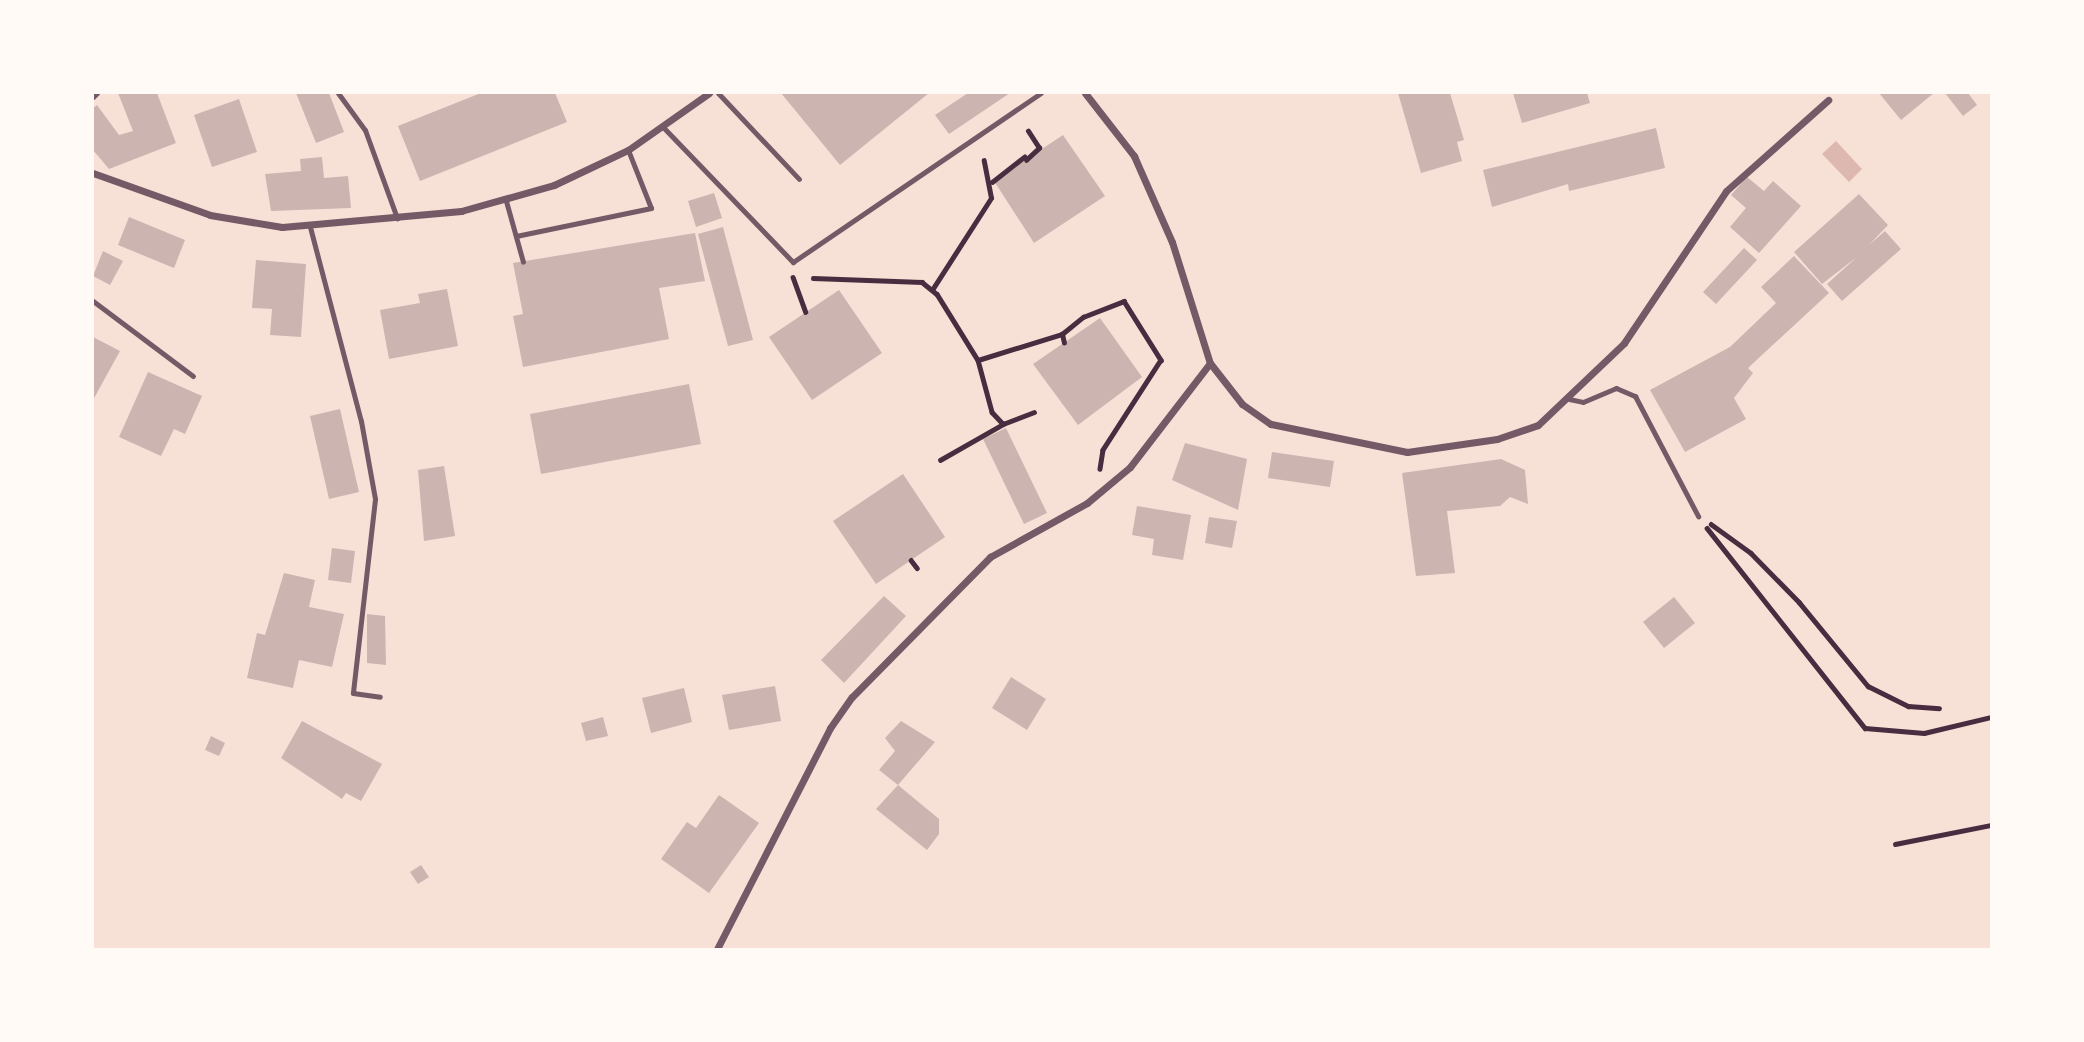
<!DOCTYPE html>
<html>
<head>
<meta charset="utf-8">
<style>
	body { margin:0 }
	#map { position:relative; width:2084px; height:1042px; overflow:hidden; background:#f7e1d7; font-family:"Archivo Narrow",sans-serif }
	div>[style] { position:absolute }
	.water>* { inset:0; background:#dcb8b0 }
	.building>* { inset:0; background:#ccb4b1 }
	.path>* { height:4.5px; margin:-2.25px; padding:0 2.25px; transform-origin:2.25px; border-radius:2.25px; background:#4a2c40 }
	.service>* { height:5px; margin:-2.5px; padding:0 2.5px; transform-origin:2.5px; border-radius:2.5px; background:#755966 }
	.minor>* { height:7px; margin:-3.5px; padding:0 3.5px; transform-origin:3.5px; border-radius:3.5px; background:#755966 }
	span { translate:-50% -50%; white-space:nowrap; text-align:center; line-height:1.15; -webkit-text-stroke:6px #fffaf5; paint-order:stroke }
	.frame { position:absolute; inset:0; border:94px solid #fffaf5; pointer-events:none }
</style>
</head>
<body>
<div id="map">
	<div class="water">
		<i style="clip-path:polygon(1836px 141px,1862px 169px,1849px 182px,1822px 154px)"></i>
	</div>
	<div class="building">
		<i style="clip-path:polygon(118px 93px,157px 93px,176px 143px,109px 169px,93px 150px,93px 108px,97px 105px,119px 135px,133px 131px)"></i>
		<i style="clip-path:polygon(296px 93px,329px 93px,344px 132px,316px 143px)"></i>
		<i style="clip-path:polygon(481px 93px,555px 93px,567px 122px,420px 181px,398px 126px)"></i>
		<i style="clip-path:polygon(781px 93px,929px 93px,840px 165px)"></i>
		<i style="clip-path:polygon(968px 93px,1010px 93px,949px 134px,935px 115px)"></i>
		<i style="clip-path:polygon(1398px 93px,1450px 93px,1464px 140px,1457px 142px,1462px 161px,1421px 173px)"></i>
		<i style="clip-path:polygon(1513px 93px,1587px 93px,1590px 103px,1522px 123px)"></i>
		<i style="clip-path:polygon(1879px 93px,1934px 93px,1901px 120px)"></i>
		<i style="clip-path:polygon(1945px 93px,1968px 93px,1977px 105px,1963px 116px)"></i>
		<i style="clip-path:polygon(239px 99px,257px 152px,212px 167px,194px 115px)"></i>
		<i style="clip-path:polygon(1656px 128px,1665px 168px,1569px 191px,1568px 184px,1492px 207px,1483px 170px)"></i>
		<i style="clip-path:polygon(1063px 135px,1105px 196px,1034px 243px,994px 181px)"></i>
		<i style="clip-path:polygon(322px 157px,324px 178px,348px 176px,351px 208px,271px 211px,265px 174px,301px 171px,300px 159px)"></i>
		<i style="clip-path:polygon(1747px 177px,1764px 191px,1773px 181px,1801px 206px,1759px 253px,1730px 227px,1746px 208px,1731px 195px)"></i>
		<i style="clip-path:polygon(714px 193px,722px 218px,696px 227px,688px 201px)"></i>
		<i style="clip-path:polygon(1859px 194px,1888px 225px,1869px 245px,1885px 231px,1901px 249px,1842px 301px,1827px 284px,1857px 257px,1822px 284px,1794px 252px)"></i>
		<i style="clip-path:polygon(129px 217px,185px 240px,174px 268px,118px 245px)"></i>
		<i style="clip-path:polygon(723px 227px,753px 340px,728px 346px,698px 234px)"></i>
		<i style="clip-path:polygon(695px 233px,705px 281px,659px 288px,669px 339px,523px 367px,513px 316px,523px 314px,513px 263px)"></i>
		<i style="clip-path:polygon(1744px 248px,1757px 260px,1716px 304px,1703px 292px)"></i>
		<i style="clip-path:polygon(103px 251px,123px 261px,110px 285px,93px 276px)"></i>
		<i style="clip-path:polygon(1794px 256px,1829px 293px,1748px 368px,1753px 373px,1734px 398px,1746px 419px,1685px 452px,1650px 390px,1730px 347px,1776px 303px,1761px 287px)"></i>
		<i style="clip-path:polygon(256px 260px,306px 264px,301px 337px,270px 335px,272px 309px,252px 308px)"></i>
		<i style="clip-path:polygon(447px 289px,458px 346px,389px 359px,380px 310px,420px 303px,418px 294px)"></i>
		<i style="clip-path:polygon(839px 290px,882px 353px,812px 400px,769px 337px)"></i>
		<i style="clip-path:polygon(1100px 318px,1142px 377px,1078px 425px,1033px 364px)"></i>
		<i style="clip-path:polygon(93px 337px,120px 351px,93px 400px)"></i>
		<i style="clip-path:polygon(148px 372px,202px 396px,185px 434px,174px 429px,161px 456px,119px 437px)"></i>
		<i style="clip-path:polygon(689px 384px,701px 444px,541px 474px,530px 414px)"></i>
		<i style="clip-path:polygon(340px 409px,359px 492px,329px 499px,310px 416px)"></i>
		<i style="clip-path:polygon(1006px 428px,1047px 513px,1024px 524px,983px 439px)"></i>
		<i style="clip-path:polygon(1185px 443px,1247px 459px,1238px 510px,1172px 480px)"></i>
		<i style="clip-path:polygon(1272px 452px,1334px 461px,1330px 487px,1268px 478px)"></i>
		<i style="clip-path:polygon(1501px 459px,1525px 470px,1528px 504px,1510px 497px,1500px 506px,1447px 511px,1455px 573px,1416px 576px,1402px 473px)"></i>
		<i style="clip-path:polygon(444px 466px,455px 536px,424px 541px,418px 470px)"></i>
		<i style="clip-path:polygon(903px 474px,945px 537px,876px 584px,833px 521px)"></i>
		<i style="clip-path:polygon(1137px 506px,1191px 515px,1183px 560px,1152px 555px,1154px 539px,1132px 535px)"></i>
		<i style="clip-path:polygon(1209px 517px,1237px 521px,1232px 548px,1205px 543px)"></i>
		<i style="clip-path:polygon(332px 548px,355px 551px,351px 583px,328px 580px)"></i>
		<i style="clip-path:polygon(284px 573px,315px 580px,309px 607px,344px 614px,332px 667px,299px 660px,293px 688px,247px 678px,257px 633px,265px 635px)"></i>
		<i style="clip-path:polygon(884px 596px,906px 616px,844px 683px,821px 660px)"></i>
		<i style="clip-path:polygon(1674px 597px,1695px 623px,1664px 648px,1643px 622px)"></i>
		<i style="clip-path:polygon(367px 614px,385px 616px,386px 665px,367px 663px)"></i>
		<i style="clip-path:polygon(1011px 677px,1046px 699px,1027px 730px,992px 708px)"></i>
		<i style="clip-path:polygon(775px 686px,781px 721px,729px 730px,722px 695px)"></i>
		<i style="clip-path:polygon(684px 688px,692px 722px,651px 733px,642px 698px)"></i>
		<i style="clip-path:polygon(603px 717px,608px 736px,586px 741px,581px 723px)"></i>
		<i style="clip-path:polygon(302px 721px,382px 764px,361px 801px,346px 793px,342px 799px,281px 758px)"></i>
		<i style="clip-path:polygon(901px 721px,935px 742px,898px 785px,879px 770px,895px 751px,885px 738px)"></i>
		<i style="clip-path:polygon(211px 736px,225px 743px,219px 756px,205px 750px)"></i>
		<i style="clip-path:polygon(898px 785px,939px 819px,939px 834px,927px 850px,876px 809px)"></i>
		<i style="clip-path:polygon(719px 795px,759px 823px,709px 893px,661px 859px,687px 822px,696px 828px)"></i>
		<i style="clip-path:polygon(421px 865px,429px 877px,418px 884px,410px 872px)"></i>
	</div>
	<div class="path">
		<i style="left:1026px;top:160px;width:18px;rotate:-43deg"></i>
		<i style="left:1039px;top:148px;width:20px;rotate:-123deg"></i>
		<i style="left:992px;top:182px;width:41px;rotate:-38deg"></i>
		<i style="left:793px;top:277px;width:37px;rotate:70deg"></i>
		<i style="left:813px;top:278px;width:109px;rotate:2.1deg"></i>
		<i style="left:922px;top:282px;width:19px;rotate:39deg"></i>
		<i style="left:937px;top:294px;width:78px;rotate:58.2deg"></i>
		<i style="left:978px;top:360px;width:54px;rotate:74.9deg"></i>
		<i style="left:992px;top:412px;width:16px;rotate:47deg"></i>
		<i style="left:1003px;top:424px;width:33px;rotate:-21deg"></i>
		<i style="left:932px;top:290px;width:109px;rotate:-57.3deg"></i>
		<i style="left:991px;top:198px;width:38px;rotate:-101deg"></i>
		<i style="left:1064px;top:343px;width:9px;rotate:-103deg"></i>
		<i style="left:1062px;top:334px;width:27px;rotate:-39deg"></i>
		<i style="left:1083px;top:317px;width:44px;rotate:-21.3deg"></i>
		<i style="left:1124px;top:301px;width:70px;rotate:57.9deg"></i>
		<i style="left:1161px;top:360px;width:107px;rotate:122.8deg"></i>
		<i style="left:1103px;top:450px;width:19px;rotate:99deg"></i>
		<i style="left:978px;top:360px;width:88px;rotate:-17.2deg"></i>
		<i style="left:940px;top:460px;width:73px;rotate:-29.7deg"></i>
		<i style="left:1711px;top:524px;width:49px;rotate:35.9deg"></i>
		<i style="left:1751px;top:553px;width:69px;rotate:45.6deg"></i>
		<i style="left:1799px;top:602px;width:109px;rotate:50.6deg"></i>
		<i style="left:1868px;top:686px;width:45px;rotate:26.6deg"></i>
		<i style="left:1908px;top:706px;width:31px;rotate:4deg"></i>
		<i style="left:1707px;top:528px;width:255px;rotate:51.7deg"></i>
		<i style="left:1865px;top:728px;width:59px;rotate:4.8deg"></i>
		<i style="left:1924px;top:733px;width:69px;rotate:-13.4deg"></i>
		<i style="left:911px;top:560px;width:10px;rotate:53deg"></i>
		<i style="left:1895px;top:844px;width:98px;rotate:-11.2deg"></i>
	</div>
	<div class="service">
		<i style="left:338px;top:93px;width:46px;rotate:53.9deg"></i>
		<i style="left:365px;top:130px;width:94px;rotate:70deg"></i>
		<i style="left:718px;top:93px;width:118px;rotate:46.7deg"></i>
		<i style="left:93px;top:97px;width:6px;rotate:-45deg"></i>
		<i style="left:662px;top:126px;width:189px;rotate:46.1deg"></i>
		<i style="left:793px;top:262px;width:300px;rotate:-34.3deg"></i>
		<i style="left:506px;top:201px;width:63px;rotate:74.4deg"></i>
		<i style="left:310px;top:227px;width:201px;rotate:75.3deg"></i>
		<i style="left:361px;top:421px;width:79px;rotate:79.8deg"></i>
		<i style="left:375px;top:499px;width:195px;rotate:96.5deg"></i>
		<i style="left:353px;top:693px;width:27px;rotate:8deg"></i>
		<i style="left:516px;top:236px;width:138px;rotate:-11.7deg"></i>
		<i style="left:651px;top:208px;width:62px;rotate:-111.6deg"></i>
		<i style="left:93px;top:301px;width:125px;rotate:36.9deg"></i>
		<i style="left:1569px;top:399px;width:14px;rotate:12deg"></i>
		<i style="left:1583px;top:402px;width:36px;rotate:-23deg"></i>
		<i style="left:1616px;top:388px;width:21px;rotate:23deg"></i>
		<i style="left:1635px;top:396px;width:136px;rotate:62.3deg"></i>
	</div>
	<div class="minor">
		<i style="left:1085px;top:93px;width:80px;rotate:52.1deg"></i>
		<i style="left:1134px;top:156px;width:94px;rotate:66.2deg"></i>
		<i style="left:1172px;top:242px;width:127px;rotate:72.6deg"></i>
		<i style="left:1210px;top:363px;width:52px;rotate:52deg"></i>
		<i style="left:1242px;top:404px;width:35px;rotate:35deg"></i>
		<i style="left:1271px;top:424px;width:139px;rotate:11.6deg"></i>
		<i style="left:1407px;top:452px;width:91px;rotate:-8.2deg"></i>
		<i style="left:1497px;top:439px;width:43px;rotate:-18.9deg"></i>
		<i style="left:1538px;top:425px;width:119px;rotate:-43.6deg"></i>
		<i style="left:1624px;top:343px;width:183px;rotate:-56.1deg"></i>
		<i style="left:1726px;top:191px;width:137px;rotate:-41.7deg"></i>
		<i style="left:93px;top:173px;width:124px;rotate:19.7deg"></i>
		<i style="left:210px;top:215px;width:73px;rotate:9.5deg"></i>
		<i style="left:282px;top:227px;width:180px;rotate:-5.1deg"></i>
		<i style="left:461px;top:211px;width:97px;rotate:-15.6deg"></i>
		<i style="left:554px;top:185px;width:82px;rotate:-25.3deg"></i>
		<i style="left:628px;top:150px;width:99px;rotate:-35.1deg"></i>
		<i style="left:717px;top:949px;width:248px;rotate:-62.9deg"></i>
		<i style="left:830px;top:728px;width:38px;rotate:-55deg"></i>
		<i style="left:852px;top:697px;width:197px;rotate:-45.4deg"></i>
		<i style="left:990px;top:557px;width:111px;rotate:-29.1deg"></i>
		<i style="left:1087px;top:503px;width:56px;rotate:-39.9deg"></i>
		<i style="left:1130px;top:467px;width:131px;rotate:-52.4deg"></i>
	</div>
	<div class="frame"></div>
</div>
</body>
</html>
